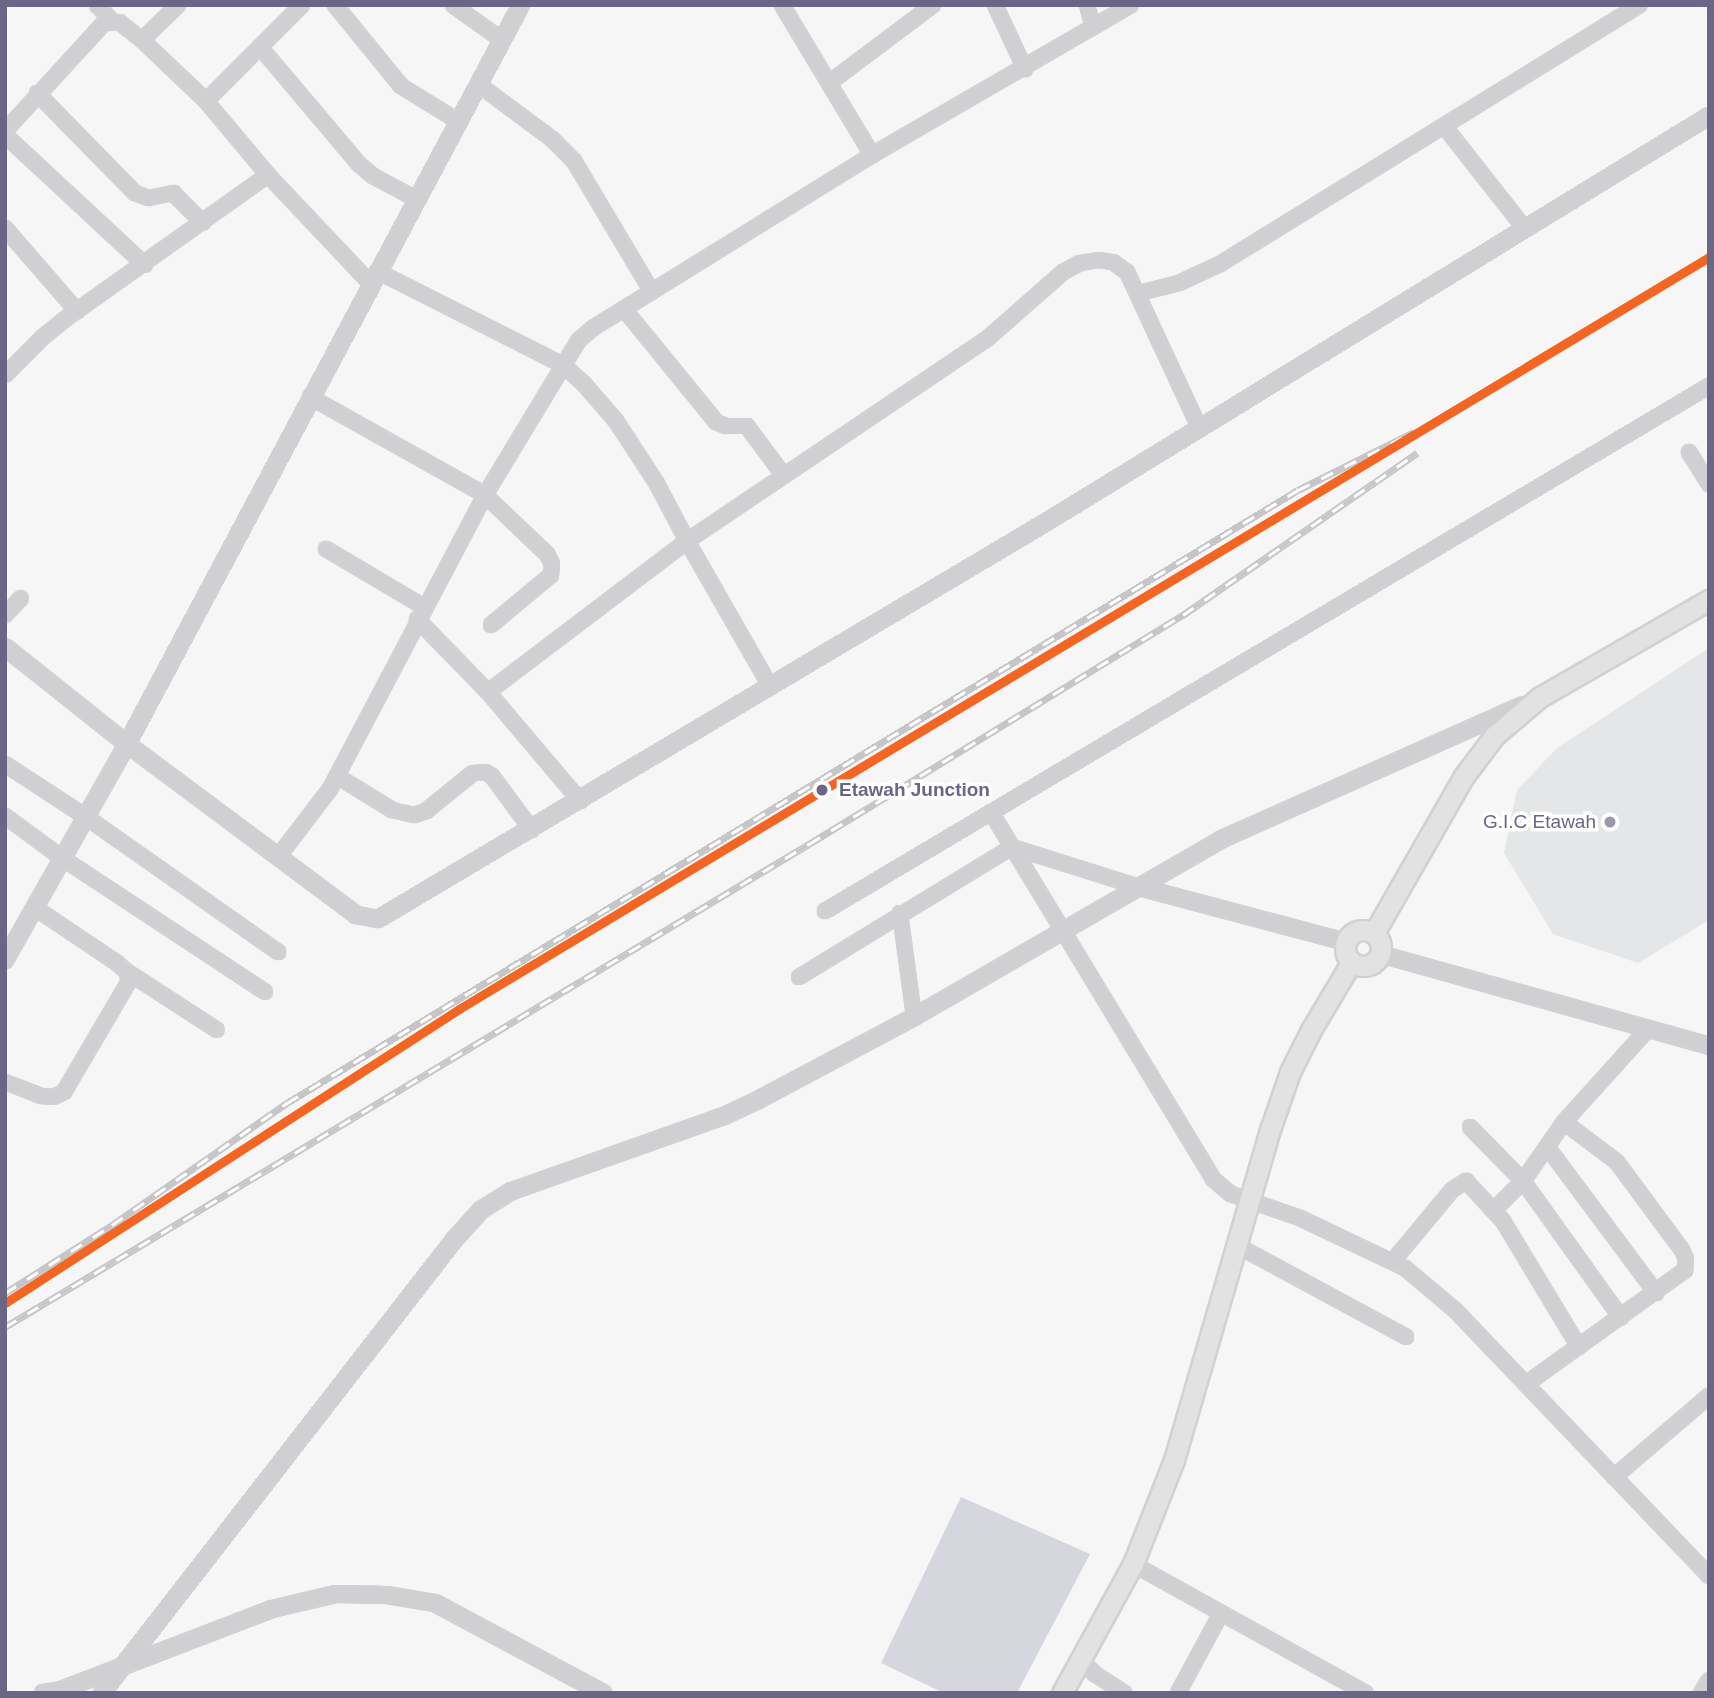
<!DOCTYPE html>
<html>
<head>
<meta charset="utf-8">
<style>
	body { margin:0 }
	#map { position:relative; width:1714px; height:1698px; overflow:hidden; background:#f5f6f5; font-family:Arial,sans-serif }
	div>[style] { position:absolute }
	.built>* { inset:0; background:#e5e6e7 }
	.water>* { inset:0; background:#d6d6de }
	.roads { filter:drop-shadow(2px 0 #d1d1d3) drop-shadow(-2px 0 #d1d1d3) drop-shadow(0 2px #d1d1d3) drop-shadow(0 -2px #d1d1d3) }
	.minor>* { height:12px; margin:-6px; padding:0 6px; transform-origin:6px; border-radius:6px; background:#d0d0d2 }
	.tertiary>* { height:14px; margin:-7px; padding:0 7px; transform-origin:7px; border-radius:7px; background:#d0d0d2 }
	.primary>* { height:19px; margin:-9.5px; padding:0 9.5px; transform-origin:9.5px; border-radius:9.5px; background:#e2e2e3 }
	.primary>.ring { margin:-9.5px; padding:0; box-sizing:content-box; background:none; border:19px solid #e2e2e3; border-radius:50% }
	.rail>* { height:7px; margin-top:-3.5px; transform-origin:0; background:repeating-linear-gradient(90deg,#fff 0 13px,#c6c6c8 0 26px); box-sizing:border-box; border-block:2px solid #c6c6c8 }
	.rail-1>* { height:9px; margin:-4.5px; padding:0 4.5px; transform-origin:4.5px; border-radius:4.5px; background:#f26522 }
	.dots>* { width:19px; height:19px; translate:-50% -50%; box-sizing:border-box; border:4px solid #fff; border-radius:50% }
	span { translate:-50% -50%; white-space:nowrap; text-align:center; line-height:1.15; -webkit-text-stroke:7px #fff; paint-order:stroke }
	.stop-label { font-size:19px; color:#6b6586; font-weight:700 }
	.left { translate:0 -50%; text-align:left }
	.poi-label { font-size:19px; color:#6b6586 }
	.right { translate:-100% -50%; text-align:right }
	.frame { position:absolute; inset:0; border:7px solid #6b6586; pointer-events:none }
</style>
</head>
<body>
<div id="map">
	<div class="built">
		<i style="clip-path:polygon(1709px 648px,1709px 920px,1638px 963px,1553px 934px,1504px 853px,1517px 790px,1557px 748px)"></i>
	</div>
	<div class="water">
		<i style="clip-path:polygon(961px 1497px,1090px 1554px,1017px 1693px,944px 1693px,881px 1663px)"></i>
	</div>
	<div class="roads">
		<div class="minor">
			<i style="left:97px;top:5px;width:21px;rotate:47deg"></i>
			<i style="left:335px;top:5px;width:104px;rotate:50.8deg"></i>
			<i style="left:401px;top:86px;width:67px;rotate:31.6deg"></i>
			<i style="left:453px;top:5px;width:60px;rotate:35.5deg"></i>
			<i style="left:782px;top:5px;width:175px;rotate:59deg"></i>
			<i style="left:995px;top:5px;width:71px;rotate:64.9deg"></i>
			<i style="left:1087px;top:5px;width:23px;rotate:75deg"></i>
			<i style="left:142px;top:40px;width:88px;rotate:43.6deg"></i>
			<i style="left:206px;top:101px;width:97px;rotate:50deg"></i>
			<i style="left:268px;top:175px;width:149px;rotate:46.6deg"></i>
			<i style="left:260px;top:47px;width:153px;rotate:49.8deg"></i>
			<i style="left:359px;top:164px;width:18px;rotate:41deg"></i>
			<i style="left:373px;top:176px;width:49px;rotate:28.1deg"></i>
			<i style="left:829px;top:83px;width:130px;rotate:-36.9deg"></i>
			<i style="left:478px;top:84px;width:92px;rotate:36.6deg"></i>
			<i style="left:552px;top:139px;width:31px;rotate:45deg"></i>
			<i style="left:574px;top:161px;width:152px;rotate:59.2deg"></i>
			<i style="left:37px;top:93px;width:140px;rotate:45.6deg"></i>
			<i style="left:135px;top:193px;width:15px;rotate:20deg"></i>
			<i style="left:149px;top:198px;width:25px;rotate:-12deg"></i>
			<i style="left:173px;top:193px;width:42px;rotate:45deg"></i>
			<i style="left:206px;top:101px;width:136px;rotate:-45deg"></i>
			<i style="left:1444px;top:126px;width:131px;rotate:51.8deg"></i>
			<i style="left:5px;top:131px;width:147px;rotate:-47.5deg"></i>
			<i style="left:104px;top:23px;width:15px;rotate:-4deg"></i>
			<i style="left:119px;top:22px;width:29px;rotate:38deg"></i>
			<i style="left:142px;top:40px;width:50px;rotate:-44.2deg"></i>
			<i style="left:5px;top:135px;width:191px;rotate:42.9deg"></i>
			<i style="left:5px;top:228px;width:110px;rotate:49.1deg"></i>
			<i style="left:377px;top:271px;width:208px;rotate:26.8deg"></i>
			<i style="left:563px;top:365px;width:28px;rotate:42deg"></i>
			<i style="left:584px;top:384px;width:49px;rotate:49.1deg"></i>
			<i style="left:616px;top:421px;width:75px;rotate:56.9deg"></i>
			<i style="left:657px;top:484px;width:64px;rotate:62.2deg"></i>
			<i style="left:687px;top:541px;width:167px;rotate:60.2deg"></i>
			<i style="left:1139px;top:293px;width:41px;rotate:-14deg"></i>
			<i style="left:1179px;top:283px;width:45px;rotate:-24.9deg"></i>
			<i style="left:1220px;top:264px;width:493px;rotate:-31.7deg"></i>
			<i style="left:624px;top:309px;width:146px;rotate:50.8deg"></i>
			<i style="left:716px;top:422px;width:11px;rotate:22deg"></i>
			<i style="left:726px;top:426px;width:21px"></i>
			<i style="left:747px;top:426px;width:62px;rotate:53.5deg"></i>
			<i style="left:5px;top:375px;width:54px;rotate:-45deg"></i>
			<i style="left:43px;top:337px;width:32px;rotate:-39deg"></i>
			<i style="left:68px;top:317px;width:245px;rotate:-35.4deg"></i>
			<i style="left:310px;top:397px;width:201px;rotate:29.2deg"></i>
			<i style="left:485px;top:495px;width:86px;rotate:43.6deg"></i>
			<i style="left:547px;top:554px;width:11px;rotate:63deg"></i>
			<i style="left:552px;top:564px;width:11px;rotate:95deg"></i>
			<i style="left:551px;top:575px;width:78px;rotate:140.2deg"></i>
			<i style="left:1689px;top:452px;width:38px;rotate:58deg"></i>
			<i style="left:326px;top:549px;width:114px;rotate:30.6deg"></i>
			<i style="left:5px;top:615px;width:23px;rotate:-47deg"></i>
			<i style="left:417px;top:619px;width:102px;rotate:45.8deg"></i>
			<i style="left:488px;top:692px;width:143px;rotate:49.8deg"></i>
			<i style="left:488px;top:692px;width:250px;rotate:-37.2deg"></i>
			<i style="left:687px;top:541px;width:363px;rotate:-34deg"></i>
			<i style="left:988px;top:338px;width:100px;rotate:-41.3deg"></i>
			<i style="left:1063px;top:272px;width:19px;rotate:-28deg"></i>
			<i style="left:1080px;top:263px;width:18px;rotate:-9deg"></i>
			<i style="left:1098px;top:260px;width:15px;rotate:8deg"></i>
			<i style="left:1113px;top:262px;width:17px;rotate:36deg"></i>
			<i style="left:1127px;top:272px;width:171px;rotate:65.1deg"></i>
			<i style="left:5px;top:764px;width:97px;rotate:33.2deg"></i>
			<i style="left:86px;top:817px;width:235px;rotate:35.1deg"></i>
			<i style="left:337px;top:776px;width:65px;rotate:31.7deg"></i>
			<i style="left:392px;top:810px;width:23px;rotate:13deg"></i>
			<i style="left:414px;top:815px;width:13px;rotate:-18deg"></i>
			<i style="left:426px;top:811px;width:60px;rotate:-39deg"></i>
			<i style="left:473px;top:773px;width:12px;rotate:-5deg"></i>
			<i style="left:485px;top:772px;width:8px;rotate:30deg"></i>
			<i style="left:492px;top:776px;width:67px;rotate:53.5deg"></i>
			<i style="left:991px;top:812px;width:429px;rotate:58.8deg"></i>
			<i style="left:1213px;top:1179px;width:23px;rotate:40deg"></i>
			<i style="left:1231px;top:1194px;width:73px;rotate:19.2deg"></i>
			<i style="left:1300px;top:1218px;width:116px;rotate:25.5deg"></i>
			<i style="left:1405px;top:1268px;width:65px;rotate:40deg"></i>
			<i style="left:1455px;top:1310px;width:368px;rotate:46.3deg"></i>
			<i style="left:5px;top:816px;width:71px;rotate:36.4deg"></i>
			<i style="left:62px;top:858px;width:243px;rotate:33.4deg"></i>
			<i style="left:278px;top:857px;width:86px;rotate:-52.6deg"></i>
			<i style="left:330px;top:789px;width:332px;rotate:-62.2deg"></i>
			<i style="left:485px;top:495px;width:181px;rotate:-58.8deg"></i>
			<i style="left:579px;top:340px;width:18px;rotate:-41deg"></i>
			<i style="left:593px;top:328px;width:328px;rotate:-31.8deg"></i>
			<i style="left:872px;top:155px;width:299px;rotate:-30.1deg"></i>
			<i style="left:825px;top:911px;width:1028px;rotate:-30.71deg"></i>
			<i style="left:900px;top:913px;width:105px;rotate:82.3deg"></i>
			<i style="left:126px;top:971px;width:108px;rotate:33deg"></i>
			<i style="left:799px;top:977px;width:250px;rotate:-31.4deg"></i>
			<i style="left:1012px;top:847px;width:133px;rotate:17.5deg"></i>
			<i style="left:5px;top:1082px;width:40px;rotate:21deg"></i>
			<i style="left:42px;top:1096px;width:11px;rotate:5deg"></i>
			<i style="left:53px;top:1097px;width:12px;rotate:-24deg"></i>
			<i style="left:64px;top:1092px;width:129px;rotate:-59.6deg"></i>
			<i style="left:129px;top:981px;width:10px;rotate:-107deg"></i>
			<i style="left:126px;top:971px;width:12px;rotate:-138deg"></i>
			<i style="left:117px;top:963px;width:99px;rotate:-146.1deg"></i>
			<i style="left:1470px;top:1127px;width:76px;rotate:45.5deg"></i>
			<i style="left:1523px;top:1181px;width:168px;rotate:54.4deg"></i>
			<i style="left:1548px;top:1148px;width:181px;rotate:53.3deg"></i>
			<i style="left:1494px;top:1210px;width:41px;rotate:-45deg"></i>
			<i style="left:1523px;top:1181px;width:72px;rotate:-55.2deg"></i>
			<i style="left:1564px;top:1122px;width:125px;rotate:-47.9deg"></i>
			<i style="left:1238px;top:1246px;width:191px;rotate:28.4deg"></i>
			<i style="left:1393px;top:1261px;width:92px;rotate:-50.3deg"></i>
			<i style="left:1452px;top:1190px;width:17px;rotate:-33deg"></i>
			<i style="left:1466px;top:1181px;width:54px;rotate:47.2deg"></i>
			<i style="left:1503px;top:1221px;width:147px;rotate:58.9deg"></i>
			<i style="left:1526px;top:1384px;width:196px;rotate:-35.6deg"></i>
			<i style="left:1685px;top:1270px;width:11px;rotate:-85deg"></i>
			<i style="left:1686px;top:1259px;width:10px;rotate:-114deg"></i>
			<i style="left:1682px;top:1250px;width:109px;rotate:-126.5deg"></i>
			<i style="left:1617px;top:1162px;width:66px;rotate:-143deg"></i>
			<i style="left:1614px;top:1477px;width:125px;rotate:-40.5deg"></i>
			<i style="left:1133px;top:1564px;width:266px;rotate:29deg"></i>
			<i style="left:1081px;top:1660px;width:20px;rotate:45deg"></i>
			<i style="left:1095px;top:1674px;width:35px;rotate:33deg"></i>
			<i style="left:1178px;top:1693px;width:91px;rotate:-61.7deg"></i>
			<i style="left:1701px;top:1693px;width:15px;rotate:-58deg"></i>
		</div>
		<div class="tertiary">
			<i style="left:5px;top:647px;width:156px;rotate:38.5deg"></i>
			<i style="left:127px;top:744px;width:286px;rotate:36.7deg"></i>
			<i style="left:356px;top:915px;width:22px;rotate:10deg"></i>
			<i style="left:378px;top:919px;width:779px;rotate:-30.71deg"></i>
			<i style="left:1048px;top:521px;width:775px;rotate:-31.5deg"></i>
			<i style="left:1139px;top:887px;width:213px;rotate:14.9deg"></i>
			<i style="left:1380px;top:954px;width:342px;rotate:15.6deg"></i>
			<i style="left:5px;top:960px;width:248px;rotate:-60.5deg"></i>
			<i style="left:127px;top:744px;width:837px;rotate:-61.94deg"></i>
			<i style="left:43px;top:1693px;width:18px;rotate:-9deg"></i>
			<i style="left:61px;top:1690px;width:226px;rotate:-21deg"></i>
			<i style="left:272px;top:1609px;width:66px;rotate:-13.2deg"></i>
			<i style="left:336px;top:1594px;width:51px;rotate:1.1deg"></i>
			<i style="left:387px;top:1595px;width:49px;rotate:9.5deg"></i>
			<i style="left:435px;top:1603px;width:191px;rotate:28.2deg"></i>
			<i style="left:102px;top:1693px;width:574px;rotate:-52.15deg"></i>
			<i style="left:454px;top:1240px;width:40px;rotate:-48deg"></i>
			<i style="left:481px;top:1210px;width:36px;rotate:-32deg"></i>
			<i style="left:512px;top:1191px;width:225px;rotate:-19.5deg"></i>
			<i style="left:724px;top:1116px;width:38px;rotate:-25deg"></i>
			<i style="left:758px;top:1100px;width:177px;rotate:-28deg"></i>
			<i style="left:914px;top:1017px;width:356px;rotate:-30deg"></i>
			<i style="left:1222px;top:839px;width:329px;rotate:-24deg"></i>
		</div>
		<div class="primary">
			<i class="ring" style="left:1345px;top:930px;width:17px;height:17px"></i>
			<i style="left:1374px;top:933px;width:181px;rotate:-60.2deg"></i>
			<i style="left:1464px;top:776px;width:51px;rotate:-52.9deg"></i>
			<i style="left:1495px;top:735px;width:59px;rotate:-40.2deg"></i>
			<i style="left:1540px;top:697px;width:195px;rotate:-29.9deg"></i>
			<i style="left:1062px;top:1693px;width:147px;rotate:-61.2deg"></i>
			<i style="left:1133px;top:1564px;width:112px;rotate:-68.5deg"></i>
			<i style="left:1174px;top:1460px;width:347px;rotate:-73.8deg"></i>
			<i style="left:1271px;top:1127px;width:58px;rotate:-70.9deg"></i>
			<i style="left:1290px;top:1072px;width:47px;rotate:-63.4deg"></i>
			<i style="left:1311px;top:1030px;width:78px;rotate:-59.2deg"></i>
		</div>
	</div>
	<div class="rail">
		<i style="left:5px;top:1293px;width:127px;rotate:-32.4deg"></i>
		<i style="left:112px;top:1225px;width:213px;rotate:-34.9deg"></i>
		<i style="left:287px;top:1103px;width:1182px;rotate:-31.23deg"></i>
		<i style="left:1298px;top:490px;width:130px;rotate:-26.6deg"></i>
		<i style="left:5px;top:1327px;width:938px;rotate:-31deg"></i>
		<i style="left:809px;top:844px;width:439px;rotate:-31.5deg"></i>
		<i style="left:1183px;top:615px;width:285px;rotate:-34.7deg"></i>
	</div>
	<div class="rail-1">
		<i style="left:5px;top:1303px;width:541px;rotate:-32.93deg"></i>
		<i style="left:459px;top:1009px;width:1459px;rotate:-31.03deg"></i>
	</div>
	<div class="dots">
		<i style="left:822px;top:790px;background:#6b6586"></i>
		<i style="left:1610px;top:822px;background:#9b98ad"></i>
	</div>
	<div class="stop-label">
		<span class="left" style="left:839px;top:790px">Etawah Junction</span>
	</div>
	<div class="poi-label">
		<span class="right" style="left:1596px;top:822px">G.I.C Etawah</span>
	</div>
	<div class="frame"></div>
</div>
</body>
</html>
